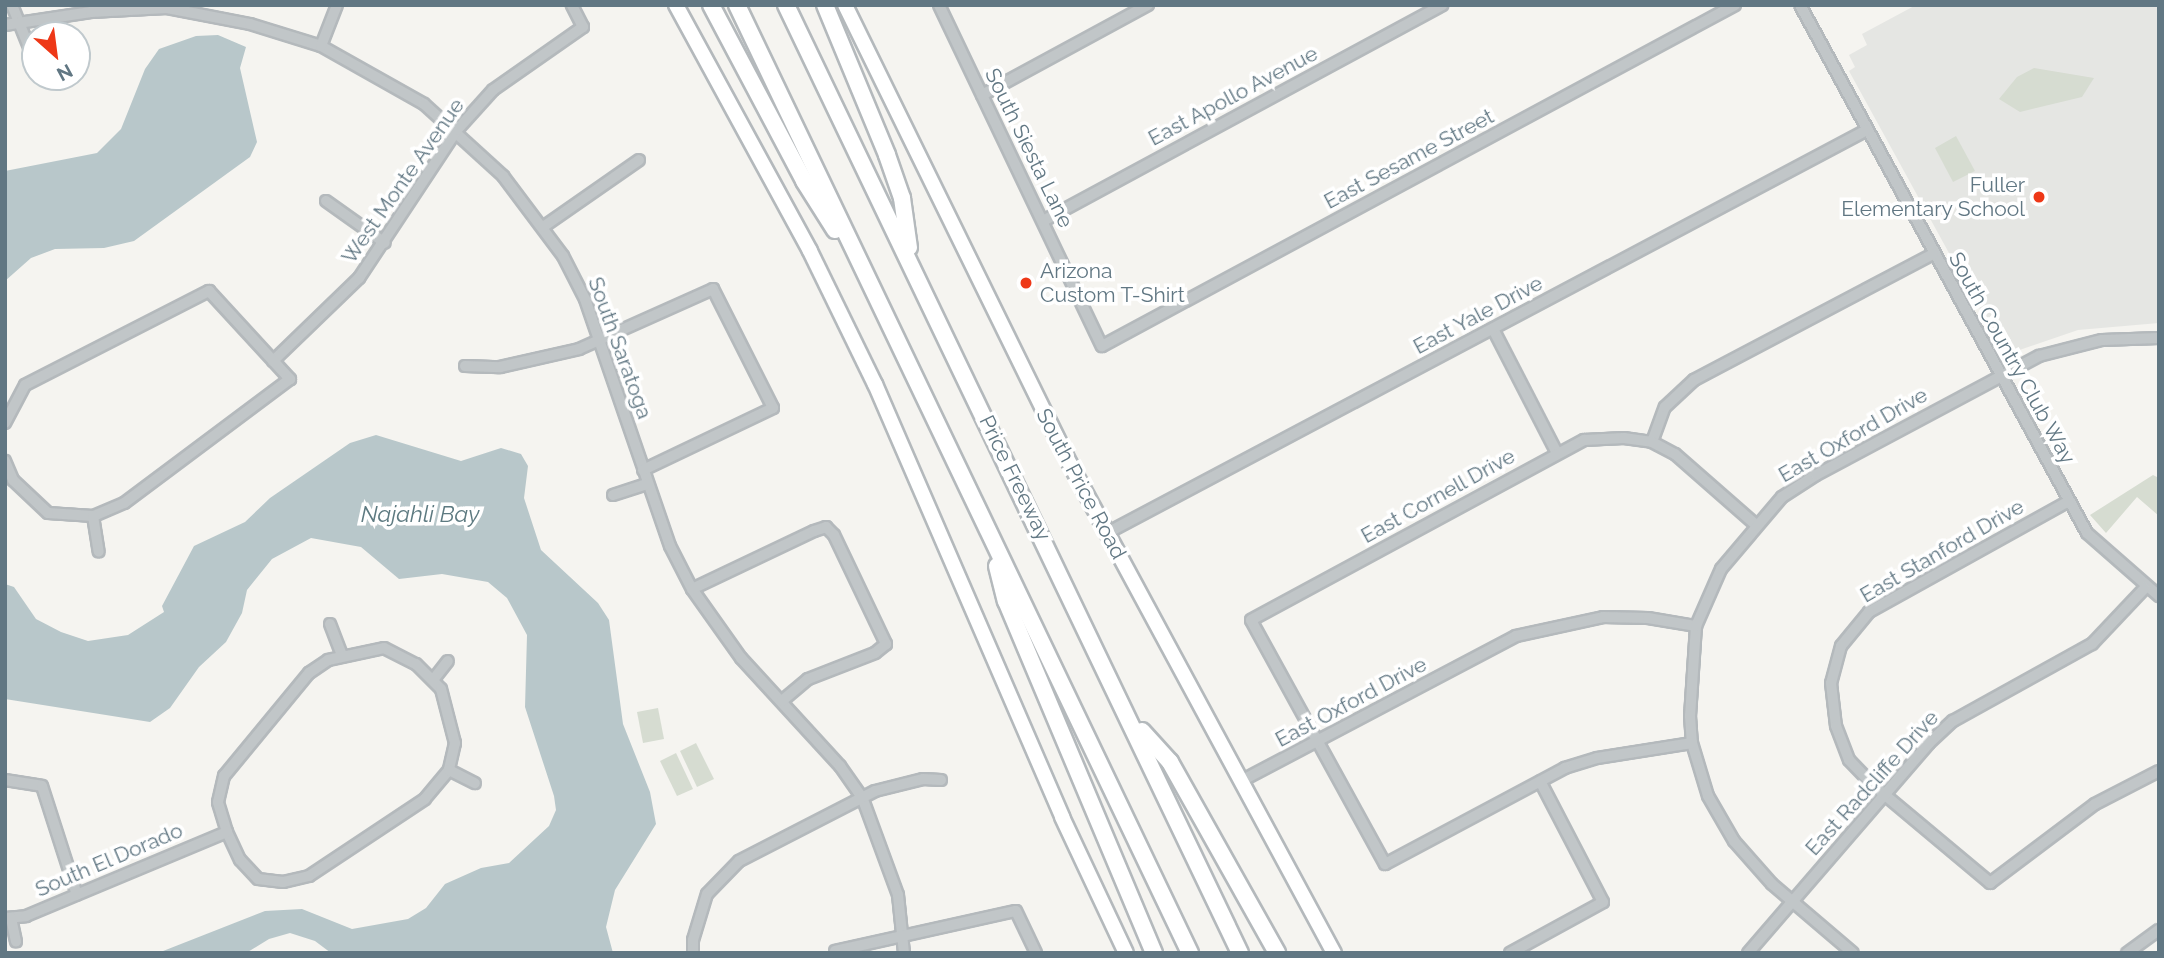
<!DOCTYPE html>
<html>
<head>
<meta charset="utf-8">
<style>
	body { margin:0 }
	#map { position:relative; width:2164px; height:958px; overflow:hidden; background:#f5f4f0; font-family:Raleway,sans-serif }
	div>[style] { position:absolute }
	.built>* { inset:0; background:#e5e6e3 }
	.green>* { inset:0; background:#d6dcd1 }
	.water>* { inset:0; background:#b8c7ca }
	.roads { filter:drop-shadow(2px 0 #b4b9bc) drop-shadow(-2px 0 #b4b9bc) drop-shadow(0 2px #b4b9bc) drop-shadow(0 -2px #b4b9bc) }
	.minor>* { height:10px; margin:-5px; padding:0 5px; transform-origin:5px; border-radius:5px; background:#c1c6c8 }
	.major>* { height:14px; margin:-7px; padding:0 7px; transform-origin:7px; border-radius:7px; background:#fff }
	.highway>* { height:16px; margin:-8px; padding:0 8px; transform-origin:8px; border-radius:8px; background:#fff }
	.dots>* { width:19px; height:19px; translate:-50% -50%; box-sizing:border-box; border:4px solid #fff; border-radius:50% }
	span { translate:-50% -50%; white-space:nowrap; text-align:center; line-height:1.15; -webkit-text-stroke:7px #fff; paint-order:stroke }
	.street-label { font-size:21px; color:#617783 }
	.poi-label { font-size:21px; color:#617783 }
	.right { translate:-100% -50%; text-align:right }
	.left { translate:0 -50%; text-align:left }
	.water-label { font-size:23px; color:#5d7a81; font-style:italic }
	.frame { position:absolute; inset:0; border:7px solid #617783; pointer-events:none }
	.north { position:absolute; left:21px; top:21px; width:70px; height:70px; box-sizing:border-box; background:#fff; border:2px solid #c0c9cd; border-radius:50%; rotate:152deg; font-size:19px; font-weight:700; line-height:28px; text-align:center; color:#617783 }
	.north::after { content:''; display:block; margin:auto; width:24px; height:32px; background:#ee3817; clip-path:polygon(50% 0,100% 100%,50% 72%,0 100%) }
</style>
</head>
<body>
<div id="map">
	<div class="built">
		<i style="clip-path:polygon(1916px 5px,2159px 5px,2159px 323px,2078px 330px,2005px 355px,1849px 71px,1855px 67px,1849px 55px,1867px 45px,1862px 34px)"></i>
	</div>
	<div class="green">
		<i style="clip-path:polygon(2034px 68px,2094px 78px,2082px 97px,2020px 112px,1999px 99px,2017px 77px)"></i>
		<i style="clip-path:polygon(1956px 136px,1975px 171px,1953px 182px,1935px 148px)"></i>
		<i style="clip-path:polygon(2153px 475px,2159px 478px,2159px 516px,2137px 497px,2106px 533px,2090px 515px)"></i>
		<i style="clip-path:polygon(658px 708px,664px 739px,643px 743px,637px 712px)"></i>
		<i style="clip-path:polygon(696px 743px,714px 779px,697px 787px,680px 751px)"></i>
		<i style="clip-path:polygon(676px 753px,693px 789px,677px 796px,660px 761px)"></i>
	</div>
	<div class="water">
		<i style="clip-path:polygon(218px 35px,246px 47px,240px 68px,257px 142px,250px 157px,134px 241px,104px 248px,55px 249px,31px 258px,5px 281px,5px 171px,97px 153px,121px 129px,145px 69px,159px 49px,196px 36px)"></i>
		<i style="clip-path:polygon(376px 435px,461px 461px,501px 448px,521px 454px,528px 466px,524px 498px,541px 550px,598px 603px,609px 620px,623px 724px,650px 792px,656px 824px,615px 890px,606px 927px,613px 953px,331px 953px,315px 941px,290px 933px,269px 939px,246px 953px,158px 953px,265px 911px,302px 909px,352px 929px,408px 919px,426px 908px,445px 884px,481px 868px,509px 863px,549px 826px,556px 810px,554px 796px,525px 707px,527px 635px,507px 598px,488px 582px,442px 574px,399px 579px,361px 547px,311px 538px,272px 559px,247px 590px,242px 613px,226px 642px,199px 667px,170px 708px,150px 722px,5px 699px,5px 584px,14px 587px,36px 619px,61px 632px,88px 641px,128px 635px,164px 612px,162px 606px,194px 546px,245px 522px,270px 498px,350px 443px)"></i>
	</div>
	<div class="roads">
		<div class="minor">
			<i style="left:12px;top:5px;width:61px;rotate:68deg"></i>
			<i style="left:939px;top:5px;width:378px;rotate:64.5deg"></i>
			<i style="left:1102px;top:346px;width:719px;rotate:-28.31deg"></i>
			<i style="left:1800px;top:5px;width:601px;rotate:61.47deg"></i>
			<i style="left:2087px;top:533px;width:96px;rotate:41.2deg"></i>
			<i style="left:5px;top:25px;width:87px;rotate:-8.6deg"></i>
			<i style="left:91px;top:12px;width:76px;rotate:-3deg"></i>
			<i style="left:167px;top:8px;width:85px;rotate:10.9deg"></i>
			<i style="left:250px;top:24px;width:74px;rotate:17.2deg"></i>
			<i style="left:321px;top:46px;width:118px;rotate:29.4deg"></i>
			<i style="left:424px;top:104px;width:107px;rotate:42.3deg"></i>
			<i style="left:503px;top:176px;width:100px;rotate:53.1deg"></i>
			<i style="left:563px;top:256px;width:48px;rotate:62.9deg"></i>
			<i style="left:585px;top:299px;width:261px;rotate:71deg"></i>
			<i style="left:670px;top:546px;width:48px;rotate:62.9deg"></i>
			<i style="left:692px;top:589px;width:85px;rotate:54.6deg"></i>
			<i style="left:741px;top:658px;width:147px;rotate:47.5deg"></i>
			<i style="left:840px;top:766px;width:38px;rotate:55deg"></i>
			<i style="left:862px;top:797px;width:104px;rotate:69.8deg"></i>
			<i style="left:898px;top:895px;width:58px;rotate:84.1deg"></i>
			<i style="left:321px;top:46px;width:44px;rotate:-68.7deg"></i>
			<i style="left:982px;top:95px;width:189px;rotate:-28.5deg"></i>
			<i style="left:326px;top:201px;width:72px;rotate:35.4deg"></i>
			<i style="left:1043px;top:221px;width:454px;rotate:-28.4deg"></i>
			<i style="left:543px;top:227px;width:117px;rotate:-34.9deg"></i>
			<i style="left:1493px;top:329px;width:140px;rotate:62.7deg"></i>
			<i style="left:273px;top:361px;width:120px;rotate:-44deg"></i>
			<i style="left:359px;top:278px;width:178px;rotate:-56.5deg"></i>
			<i style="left:457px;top:130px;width:54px;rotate:-48deg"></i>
			<i style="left:493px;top:90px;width:110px;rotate:-35deg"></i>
			<i style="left:583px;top:27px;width:25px;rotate:-117deg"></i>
			<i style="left:465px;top:366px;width:35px;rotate:2deg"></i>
			<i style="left:500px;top:367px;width:81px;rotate:-12.8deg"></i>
			<i style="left:579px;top:349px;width:147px;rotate:-24.1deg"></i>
			<i style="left:713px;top:289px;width:133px;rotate:63.2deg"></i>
			<i style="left:773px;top:408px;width:144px;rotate:154.5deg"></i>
			<i style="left:5px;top:423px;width:43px;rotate:-62.2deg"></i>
			<i style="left:25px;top:385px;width:207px;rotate:-27.1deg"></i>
			<i style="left:209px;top:291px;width:120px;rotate:47.4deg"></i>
			<i style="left:290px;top:379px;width:207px;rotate:143.2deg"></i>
			<i style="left:124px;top:503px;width:34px;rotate:157deg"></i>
			<i style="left:93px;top:516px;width:45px;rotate:-176.2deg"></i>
			<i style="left:48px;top:513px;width:48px;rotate:-136.7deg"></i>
			<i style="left:13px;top:480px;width:21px;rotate:-113deg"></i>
			<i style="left:1652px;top:442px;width:37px;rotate:-70deg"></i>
			<i style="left:1665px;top:407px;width:40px;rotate:-43deg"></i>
			<i style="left:1694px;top:380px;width:270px;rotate:-27.8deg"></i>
			<i style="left:613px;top:495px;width:36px;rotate:-18deg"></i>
			<i style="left:2069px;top:501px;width:229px;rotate:151deg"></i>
			<i style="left:1869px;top:612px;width:44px;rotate:129.5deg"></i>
			<i style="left:1841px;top:646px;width:38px;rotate:105deg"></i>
			<i style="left:1831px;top:683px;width:43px;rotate:83.4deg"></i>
			<i style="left:1836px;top:726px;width:36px;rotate:69deg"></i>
			<i style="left:1849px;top:760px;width:35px;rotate:46deg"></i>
			<i style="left:1873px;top:785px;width:153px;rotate:39.9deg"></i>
			<i style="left:1990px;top:883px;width:131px;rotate:-37deg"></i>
			<i style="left:2095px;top:804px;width:72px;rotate:-27.3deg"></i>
			<i style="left:93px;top:516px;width:36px;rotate:81deg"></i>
			<i style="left:1107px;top:533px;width:860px;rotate:-27.94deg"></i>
			<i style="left:692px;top:589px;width:135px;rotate:-25.4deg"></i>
			<i style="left:814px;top:531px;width:13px;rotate:-18deg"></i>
			<i style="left:826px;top:527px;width:11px;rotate:45deg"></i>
			<i style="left:834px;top:535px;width:121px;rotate:64.5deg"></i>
			<i style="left:886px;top:644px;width:14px;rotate:141deg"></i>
			<i style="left:875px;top:653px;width:72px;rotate:158.8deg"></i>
			<i style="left:808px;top:679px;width:34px;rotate:140deg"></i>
			<i style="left:330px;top:624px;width:34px;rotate:69deg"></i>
			<i style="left:1696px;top:626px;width:90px;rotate:93.8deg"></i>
			<i style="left:1690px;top:716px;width:27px;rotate:86deg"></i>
			<i style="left:1692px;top:743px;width:55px;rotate:73.2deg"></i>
			<i style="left:1708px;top:796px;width:52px;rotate:60deg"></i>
			<i style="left:1734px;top:841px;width:57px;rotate:48.5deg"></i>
			<i style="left:1772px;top:884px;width:106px;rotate:40.4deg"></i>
			<i style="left:384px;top:648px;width:36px;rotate:27deg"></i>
			<i style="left:416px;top:664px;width:35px;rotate:45deg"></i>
			<i style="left:441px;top:689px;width:56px;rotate:75.5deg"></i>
			<i style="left:455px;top:743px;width:28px;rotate:103deg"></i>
			<i style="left:449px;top:770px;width:38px;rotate:130deg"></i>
			<i style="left:425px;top:799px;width:139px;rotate:146.4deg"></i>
			<i style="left:309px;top:876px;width:27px;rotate:167deg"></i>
			<i style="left:283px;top:882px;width:25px;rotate:-173deg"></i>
			<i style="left:258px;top:879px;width:26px;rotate:-133deg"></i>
			<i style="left:240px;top:860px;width:31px;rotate:-115deg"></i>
			<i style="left:227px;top:832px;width:31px;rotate:-107deg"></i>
			<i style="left:218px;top:802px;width:27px;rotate:-77deg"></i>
			<i style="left:224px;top:776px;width:134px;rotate:-50.5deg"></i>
			<i style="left:309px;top:673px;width:23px;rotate:-34deg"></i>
			<i style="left:328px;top:660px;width:57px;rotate:-12.1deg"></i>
			<i style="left:433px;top:680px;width:24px;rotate:-52deg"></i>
			<i style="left:1692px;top:743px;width:96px;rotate:171deg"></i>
			<i style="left:1597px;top:758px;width:34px;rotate:163deg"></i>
			<i style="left:1565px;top:768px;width:204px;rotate:151.9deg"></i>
			<i style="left:1385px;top:864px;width:278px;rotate:-118.8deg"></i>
			<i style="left:1251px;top:620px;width:379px;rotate:-28.4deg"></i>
			<i style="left:1584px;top:440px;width:40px;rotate:-2.9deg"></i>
			<i style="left:1624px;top:438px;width:28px;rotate:8deg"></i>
			<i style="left:1652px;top:442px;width:26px;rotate:28deg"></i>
			<i style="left:1675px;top:454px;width:108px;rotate:41.2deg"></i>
			<i style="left:449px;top:770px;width:29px;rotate:27deg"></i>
			<i style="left:5px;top:780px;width:37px;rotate:9deg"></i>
			<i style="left:42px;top:786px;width:114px;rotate:72.2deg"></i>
			<i style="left:1241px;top:781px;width:311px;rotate:-27.8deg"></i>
			<i style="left:1516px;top:636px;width:89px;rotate:-12.3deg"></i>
			<i style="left:1603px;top:617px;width:45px;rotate:1.3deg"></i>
			<i style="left:1648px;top:618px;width:49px;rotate:9.5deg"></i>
			<i style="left:1696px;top:626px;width:62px;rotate:-66.3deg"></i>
			<i style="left:1721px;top:569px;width:94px;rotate:-49.7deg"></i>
			<i style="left:1782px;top:497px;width:40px;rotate:-32.9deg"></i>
			<i style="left:1816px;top:475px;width:253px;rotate:-28.1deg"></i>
			<i style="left:2039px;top:356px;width:65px;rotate:-14.3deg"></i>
			<i style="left:2102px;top:340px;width:57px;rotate:-2deg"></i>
			<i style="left:5px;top:918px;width:21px;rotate:-5deg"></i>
			<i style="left:26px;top:916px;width:218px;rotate:-22.7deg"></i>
			<i style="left:11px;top:918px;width:24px;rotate:78deg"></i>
			<i style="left:835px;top:951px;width:185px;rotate:-12.5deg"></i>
			<i style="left:1016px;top:911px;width:47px;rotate:64.5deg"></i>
			<i style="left:693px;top:953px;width:13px;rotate:-90deg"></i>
			<i style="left:693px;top:940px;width:48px;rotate:-73.1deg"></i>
			<i style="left:707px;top:894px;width:46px;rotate:-45.9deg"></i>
			<i style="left:739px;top:861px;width:153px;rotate:-27.2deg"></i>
			<i style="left:875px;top:791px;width:49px;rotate:-14deg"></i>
			<i style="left:923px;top:779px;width:18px;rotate:3deg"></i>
			<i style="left:1510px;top:953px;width:106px;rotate:-28.7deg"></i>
			<i style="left:1603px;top:902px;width:136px;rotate:-117.5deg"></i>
			<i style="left:1748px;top:953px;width:277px;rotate:-49.2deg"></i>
			<i style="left:1929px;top:743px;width:33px;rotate:-43deg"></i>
			<i style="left:1953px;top:721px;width:159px;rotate:-29deg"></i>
			<i style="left:2092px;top:644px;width:77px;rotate:-46.6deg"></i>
			<i style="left:2127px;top:953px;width:39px;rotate:-36deg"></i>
		</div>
		<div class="major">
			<i style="left:676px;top:5px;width:280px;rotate:61.4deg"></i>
			<i style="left:810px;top:251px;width:148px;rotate:64deg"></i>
			<i style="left:875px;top:384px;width:472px;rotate:66.6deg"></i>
			<i style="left:1062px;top:817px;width:150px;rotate:64.8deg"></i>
			<i style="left:845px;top:5px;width:511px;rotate:63.89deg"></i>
			<i style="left:1070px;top:464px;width:556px;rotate:61.64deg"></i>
		</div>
		<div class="highway">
			<i style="left:711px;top:5px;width:199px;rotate:62.1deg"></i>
			<i style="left:804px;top:181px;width:58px;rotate:57.7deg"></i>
			<i style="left:737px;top:5px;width:1051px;rotate:64.46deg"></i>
			<i style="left:786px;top:5px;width:1051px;rotate:64.41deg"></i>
			<i style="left:825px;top:5px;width:162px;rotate:67.5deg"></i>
			<i style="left:887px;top:155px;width:46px;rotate:70.8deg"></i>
			<i style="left:902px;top:198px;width:50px;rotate:82deg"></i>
			<i style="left:997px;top:566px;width:36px;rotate:76deg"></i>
			<i style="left:1006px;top:601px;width:382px;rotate:67.2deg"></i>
			<i style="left:1142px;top:731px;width:42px;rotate:47.9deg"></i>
			<i style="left:1170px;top:762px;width:219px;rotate:60.7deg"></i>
		</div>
	</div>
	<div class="dots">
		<i style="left:2039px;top:197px;background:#ee3817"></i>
		<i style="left:1026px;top:283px;background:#ee3817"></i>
	</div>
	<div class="street-label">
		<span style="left:1233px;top:96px;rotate:-28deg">East Apollo Avenue</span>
		<span style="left:1029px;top:148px;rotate:64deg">South Siesta Lane</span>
		<span style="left:1409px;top:159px;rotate:-28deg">East Sesame Street</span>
		<span style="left:403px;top:181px;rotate:-55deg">West Monte Avenue</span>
		<span style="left:1478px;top:315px;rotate:-28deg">East Yale Drive</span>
		<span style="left:620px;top:348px;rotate:70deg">South Saratoga</span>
		<span style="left:2012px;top:358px;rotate:61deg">South Country Club Way</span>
		<span style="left:1853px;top:435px;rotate:-30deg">East Oxford Drive</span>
		<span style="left:1015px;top:478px;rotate:64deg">Price Freeway</span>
		<span style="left:1081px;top:484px;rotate:62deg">South Price Road</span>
		<span style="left:1438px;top:496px;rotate:-29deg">East Cornell Drive</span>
		<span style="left:1942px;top:551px;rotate:-30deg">East Stanford Drive</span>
		<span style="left:1351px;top:702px;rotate:-28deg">East Oxford Drive</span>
		<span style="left:1872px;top:783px;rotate:-48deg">East Radcliffe Drive</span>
		<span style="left:109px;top:860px;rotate:-23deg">South El Dorado</span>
	</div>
	<div class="poi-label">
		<span class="right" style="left:2025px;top:197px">Fuller<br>Elementary School</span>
		<span class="left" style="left:1040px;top:283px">Arizona<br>Custom T-Shirt</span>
	</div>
	<div class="water-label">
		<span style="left:420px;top:514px">Najahli Bay</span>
	</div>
	<div class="frame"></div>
	<div class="north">N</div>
</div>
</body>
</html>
